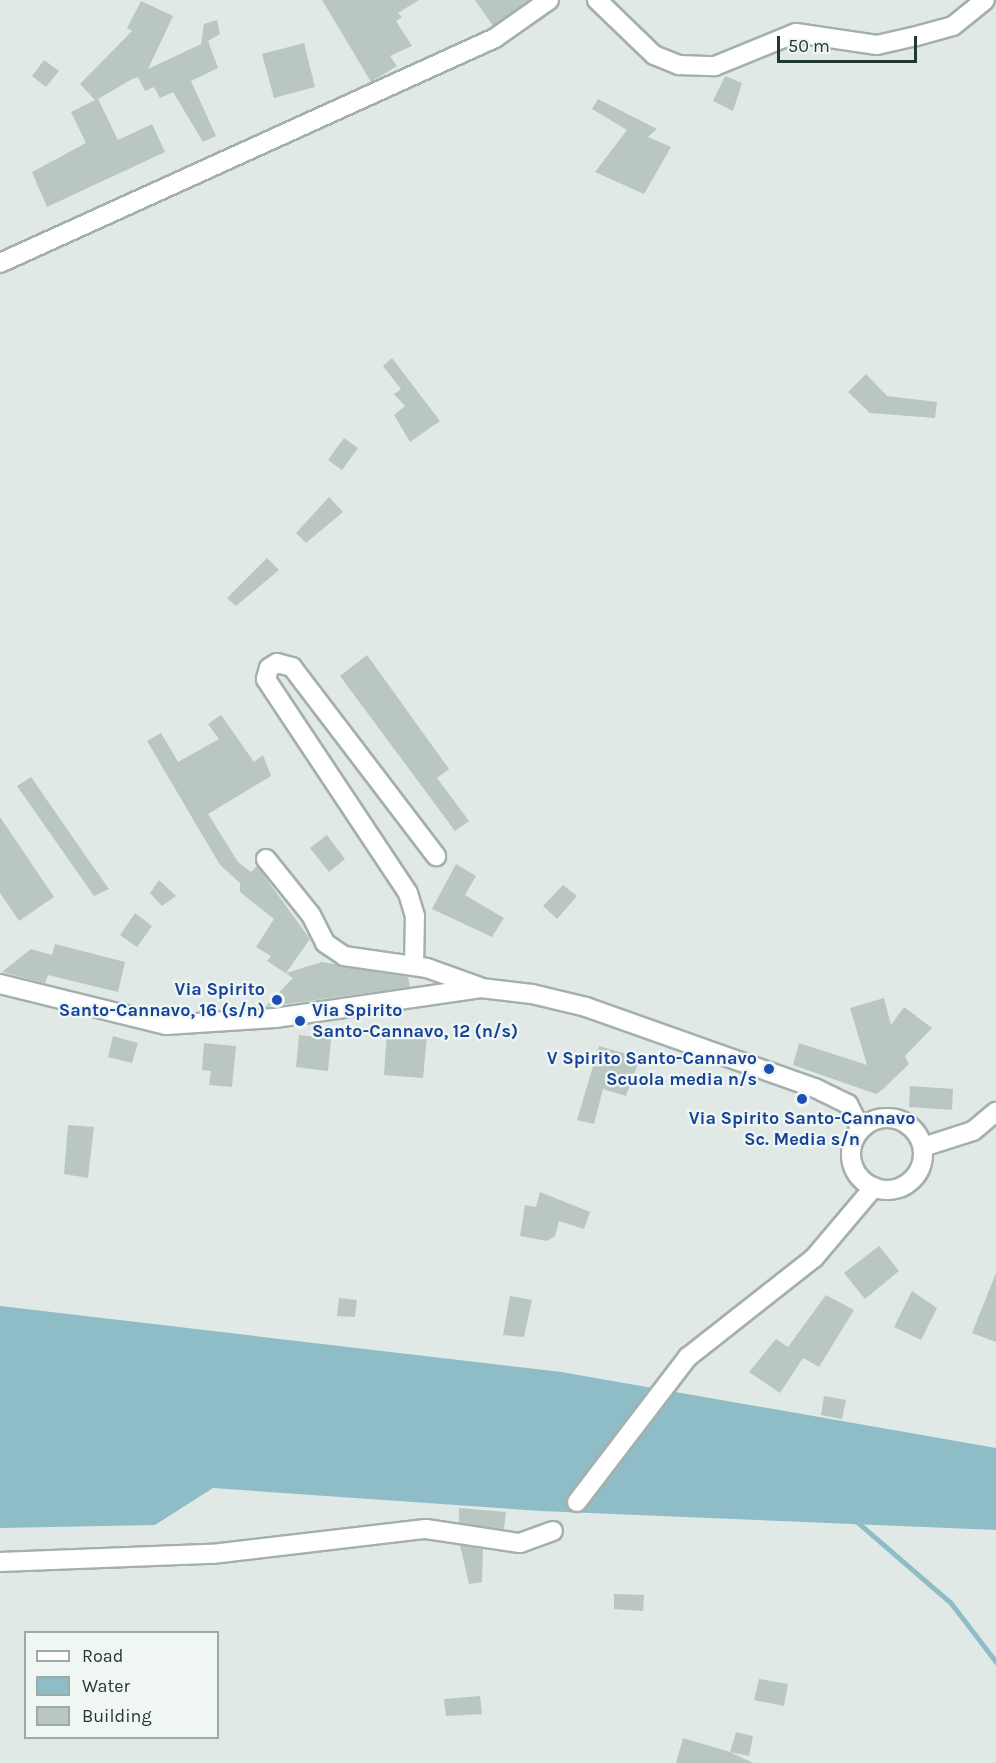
<!DOCTYPE html>
<html>
<head>
<meta charset="utf-8">
<style>
	body { margin:0 }
	#map { position:relative; width:996px; height:1763px; overflow:hidden; background:#e0e9e5; font-family:Karla,sans-serif }
	div>[style] { position:absolute }
	.water>* { inset:0; background:#8ebdc8 }
	.stream>* { height:5px; margin:-2.5px; padding:0 2.5px; transform-origin:2.5px; border-radius:2.5px; background:#8ebdc8 }
	.building>* { inset:0; background:#b9c6c2 }
	.roads { filter:drop-shadow(2px 0 #a4b0ac) drop-shadow(-2px 0 #a4b0ac) drop-shadow(0 2px #a4b0ac) drop-shadow(0 -2px #a4b0ac) }
	.minor>* { height:18px; margin:-9px; padding:0 9px; transform-origin:9px; border-radius:9px; background:#fff }
	.minor>.ring { margin:-9px; padding:0; box-sizing:content-box; background:none; border:18px solid #fff; border-radius:50% }
	.dots>* { width:16px; height:16px; translate:-50% -50%; box-sizing:border-box; border:3px solid #f0f6f3; border-radius:50% }
	span { translate:-50% -50%; white-space:nowrap; text-align:center; line-height:1.15; -webkit-text-stroke:4.5px #f0f6f3; paint-order:stroke }
	.transit-label { font-size:18px; color:#164399; font-weight:700 }
	.right { translate:-100% -50%; text-align:right }
	.left { translate:0 -50%; text-align:left }
	.legend { position:absolute; left:24px; top:1631px; width:195px; height:108px; box-sizing:border-box; background:#f0f6f3; border:2px solid #9eaaa6; margin:0; padding:8px 10px; list-style:none; font-size:18px; color:#233733 }
	.legend li { display:flex; align-items:center; gap:12px; height:30px }
	.legend b { width:30px; border:2px solid #9eaaa6 }
	.scale { position:absolute; left:777px; top:36px; width:140px; height:27px; box-sizing:border-box; border:3px solid #233733; border-top:0; padding-left:8px; font-size:18px; line-height:21px; white-space:nowrap; color:#233733; -webkit-text-stroke:4px #f0f6f3; paint-order:stroke }
</style>
</head>
<body>
<div id="map">
	<div class="water">
		<i style="clip-path:polygon(0 1306px,561px 1372px,996px 1448px,996px 1530px,541px 1511px,213px 1488px,155px 1525px,0 1528px)"></i>
	</div>
	<div class="stream">
		<i style="left:856px;top:1521px;width:124px;rotate:40.8deg"></i>
		<i style="left:950px;top:1602px;width:76px;rotate:52.5deg"></i>
	</div>
	<div class="building">
		<i style="clip-path:polygon(322px 0,419px 0,398px 13px,402px 17px,396px 21px,412px 46px,390px 56px,397px 66px,371px 82px)"></i>
		<i style="clip-path:polygon(475px 0,529px 0,493px 26px)"></i>
		<i style="clip-path:polygon(141px 1px,173px 16px,148px 69px,201px 44px,204px 24px,217px 20px,220px 34px,208px 41px,218px 68px,191px 81px,216px 136px,203px 142px,173px 92px,160px 98px,154px 87px,145px 91px,138px 77px,132px 79px,98px 99px,118px 140px,152px 124px,165px 152px,47px 207px,32px 172px,86px 143px,71px 112px,95px 100px,80px 84px,132px 31px,127px 28px)"></i>
		<i style="clip-path:polygon(304px 43px,315px 87px,274px 98px,262px 54px)"></i>
		<i style="clip-path:polygon(44px 60px,59px 71px,46px 87px,32px 76px)"></i>
		<i style="clip-path:polygon(725px 76px,742px 83px,733px 111px,713px 101px)"></i>
		<i style="clip-path:polygon(598px 99px,657px 129px,648px 137px,671px 147px,644px 194px,595px 172px,627px 130px,592px 109px)"></i>
		<i style="clip-path:polygon(392px 358px,440px 421px,410px 442px,394px 415px,405px 406px,394px 394px,401px 389px,383px 366px)"></i>
		<i style="clip-path:polygon(866px 374px,887px 396px,937px 402px,935px 418px,870px 413px,848px 392px)"></i>
		<i style="clip-path:polygon(344px 438px,358px 448px,342px 470px,328px 460px)"></i>
		<i style="clip-path:polygon(329px 497px,343px 512px,306px 543px,296px 533px)"></i>
		<i style="clip-path:polygon(267px 558px,279px 570px,236px 606px,227px 598px)"></i>
		<i style="clip-path:polygon(367px 655px,449px 769px,437px 778px,469px 821px,455px 831px,340px 676px)"></i>
		<i style="clip-path:polygon(221px 715px,254px 762px,263px 755px,271px 776px,208px 814px,238px 862px,251px 872px,257px 866px,310px 939px,286px 973px,322px 962px,408px 977px,410px 987px,265px 1007px,293px 978px,267px 961px,271px 956px,256px 947px,274px 919px,240px 892px,240px 883px,220px 865px,147px 741px,161px 733px,178px 762px,219px 739px,208px 724px)"></i>
		<i style="clip-path:polygon(31px 777px,85px 855px,109px 889px,94px 896px,17px 786px)"></i>
		<i style="clip-path:polygon(0 817px,54px 897px,19px 921px,0 893px)"></i>
		<i style="clip-path:polygon(327px 835px,345px 859px,329px 872px,310px 848px)"></i>
		<i style="clip-path:polygon(456px 864px,476px 876px,465px 895px,504px 918px,492px 937px,432px 909px)"></i>
		<i style="clip-path:polygon(159px 880px,176px 896px,162px 906px,150px 893px)"></i>
		<i style="clip-path:polygon(563px 885px,577px 896px,557px 919px,543px 906px)"></i>
		<i style="clip-path:polygon(135px 913px,152px 926px,137px 947px,120px 935px)"></i>
		<i style="clip-path:polygon(55px 944px,125px 962px,118px 992px,48px 975px,45px 983px,2px 972px,31px 949px,52px 955px)"></i>
		<i style="clip-path:polygon(884px 998px,891px 1025px,904px 1007px,932px 1028px,905px 1056px,909px 1064px,882px 1090px,876px 1094px,793px 1065px,799px 1043px,867px 1065px,850px 1008px)"></i>
		<i style="clip-path:polygon(387px 1032px,427px 1036px,423px 1078px,384px 1075px)"></i>
		<i style="clip-path:polygon(299px 1035px,331px 1039px,328px 1071px,296px 1067px)"></i>
		<i style="clip-path:polygon(113px 1036px,138px 1043px,132px 1063px,108px 1057px)"></i>
		<i style="clip-path:polygon(204px 1043px,236px 1046px,232px 1087px,209px 1085px,211px 1071px,202px 1070px)"></i>
		<i style="clip-path:polygon(599px 1046px,640px 1058px,626px 1096px,603px 1089px,594px 1124px,577px 1120px)"></i>
		<i style="clip-path:polygon(910px 1086px,953px 1089px,952px 1110px,909px 1107px)"></i>
		<i style="clip-path:polygon(68px 1125px,94px 1127px,88px 1178px,64px 1174px)"></i>
		<i style="clip-path:polygon(540px 1192px,590px 1212px,584px 1229px,559px 1221px,555px 1236px,547px 1241px,520px 1236px,525px 1205px,536px 1207px)"></i>
		<i style="clip-path:polygon(879px 1246px,899px 1271px,865px 1299px,844px 1273px)"></i>
		<i style="clip-path:polygon(996px 1273px,996px 1342px,972px 1333px)"></i>
		<i style="clip-path:polygon(912px 1291px,937px 1308px,921px 1340px,894px 1327px)"></i>
		<i style="clip-path:polygon(826px 1295px,854px 1310px,819px 1367px,803px 1358px,780px 1393px,749px 1372px,776px 1339px,788px 1347px)"></i>
		<i style="clip-path:polygon(510px 1296px,532px 1300px,524px 1337px,503px 1335px)"></i>
		<i style="clip-path:polygon(339px 1298px,357px 1300px,355px 1317px,337px 1316px)"></i>
		<i style="clip-path:polygon(824px 1396px,846px 1400px,842px 1419px,821px 1415px)"></i>
		<i style="clip-path:polygon(459px 1508px,506px 1512px,504px 1529px,459px 1523px)"></i>
		<i style="clip-path:polygon(460px 1545px,483px 1549px,482px 1582px,469px 1584px)"></i>
		<i style="clip-path:polygon(614px 1594px,644px 1595px,643px 1611px,614px 1609px)"></i>
		<i style="clip-path:polygon(759px 1679px,788px 1684px,784px 1706px,754px 1700px)"></i>
		<i style="clip-path:polygon(480px 1696px,482px 1714px,446px 1716px,444px 1699px)"></i>
		<i style="clip-path:polygon(736px 1732px,753px 1736px,749px 1756px,730px 1752px,753px 1763px,676px 1763px,683px 1738px,730px 1752px)"></i>
	</div>
	<div class="roads">
		<div class="minor">
			<i style="left:597px;top:0;width:79px;rotate:44deg"></i>
			<i style="left:654px;top:55px;width:27px;rotate:22deg"></i>
			<i style="left:679px;top:65px;width:36px;rotate:2deg"></i>
			<i style="left:715px;top:66px;width:87px;rotate:-22.2deg"></i>
			<i style="left:796px;top:33px;width:82px;rotate:8.4deg"></i>
			<i style="left:877px;top:45px;width:37px;rotate:-13deg"></i>
			<i style="left:913px;top:37px;width:41px;rotate:-15.4deg"></i>
			<i style="left:953px;top:26px;width:41px;rotate:-39.1deg"></i>
			<i style="left:0;top:263px;width:544px;rotate:-24.44deg"></i>
			<i style="left:495px;top:38px;width:66px;rotate:-35.1deg"></i>
			<i style="left:266px;top:859px;width:72px;rotate:51.2deg"></i>
			<i style="left:311px;top:915px;width:31px;rotate:63deg"></i>
			<i style="left:325px;top:943px;width:23px;rotate:34deg"></i>
			<i style="left:344px;top:956px;width:84px;rotate:8.2deg"></i>
			<i style="left:427px;top:968px;width:56px;rotate:19.7deg"></i>
			<i style="left:414px;top:966px;width:50px;rotate:-88.9deg"></i>
			<i style="left:415px;top:916px;width:24px;rotate:-107deg"></i>
			<i style="left:408px;top:893px;width:257px;rotate:-123.6deg"></i>
			<i style="left:266px;top:679px;width:11px;rotate:-75deg"></i>
			<i style="left:269px;top:668px;width:9px;rotate:-32deg"></i>
			<i style="left:277px;top:663px;width:16px;rotate:15deg"></i>
			<i style="left:292px;top:667px;width:238px;rotate:52.7deg"></i>
			<i style="left:0;top:984px;width:171px;rotate:13.9deg"></i>
			<i style="left:166px;top:1025px;width:109px;rotate:-3.7deg"></i>
			<i style="left:275px;top:1018px;width:208px;rotate:-8.3deg"></i>
			<i style="left:481px;top:988px;width:51px;rotate:6.7deg"></i>
			<i style="left:532px;top:994px;width:56px;rotate:13.5deg"></i>
			<i style="left:586px;top:1007px;width:243px;rotate:19.5deg"></i>
			<i style="left:815px;top:1088px;width:37px;rotate:26deg"></i>
			<i style="left:848px;top:1104px;width:28px;rotate:63deg"></i>
			<i class="ring" style="left:851px;top:1118px;width:54px;height:54px"></i>
			<i style="left:923px;top:1147px;width:52px;rotate:-17.7deg"></i>
			<i style="left:973px;top:1131px;width:30px;rotate:-40deg"></i>
			<i style="left:577px;top:1502px;width:183px;rotate:-52.6deg"></i>
			<i style="left:688px;top:1357px;width:160px;rotate:-38.2deg"></i>
			<i style="left:814px;top:1258px;width:93px;rotate:-49.8deg"></i>
			<i style="left:0;top:1562px;width:212px;rotate:-2.2deg"></i>
			<i style="left:212px;top:1554px;width:215px;rotate:-6.7deg"></i>
			<i style="left:426px;top:1529px;width:95px;rotate:8.5deg"></i>
			<i style="left:520px;top:1543px;width:35px;rotate:-20deg"></i>
		</div>
	</div>
	<div class="dots">
		<i style="left:277px;top:1000px;background:#1a4fb4"></i>
		<i style="left:300px;top:1021px;background:#1a4fb4"></i>
		<i style="left:769px;top:1069px;background:#1a4fb4"></i>
		<i style="left:802px;top:1099px;background:#1a4fb4"></i>
	</div>
	<div class="transit-label">
		<span class="right" style="left:265px;top:1000px">Via Spirito<br>Santo-Cannavo, 16 (s/n)</span>
		<span class="left" style="left:312px;top:1021px">Via Spirito<br>Santo-Cannavo, 12 (n/s)</span>
		<span class="right" style="left:757px;top:1069px">V Spirito Santo-Cannavo<br>Scuola media n/s</span>
		<span style="left:802px;top:1129px">Via Spirito Santo-Cannavo<br>Sc. Media s/n</span>
	</div>
	<ul class="legend">
	<li><b style="height:8px;background:#fff"></b>Road</li>
	<li><b style="height:16px;background:#8ebdc8"></b>Water</li>
	<li><b style="height:16px;background:#b9c6c2"></b>Building</li>
	</ul>
	<div class="scale">50 m</div>
</div>
</body>
</html>
